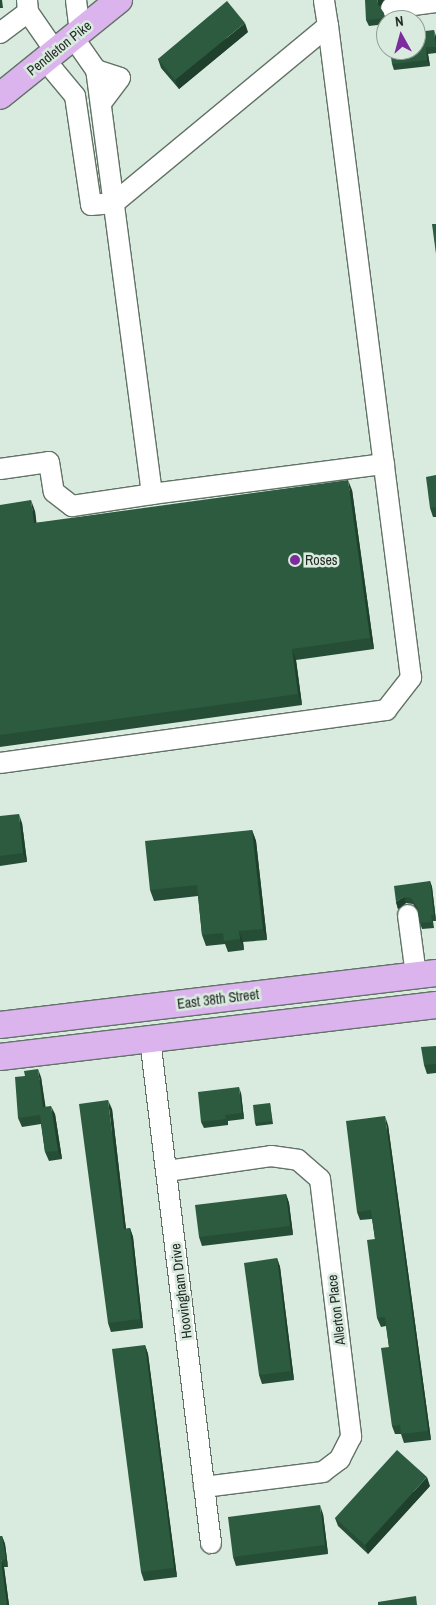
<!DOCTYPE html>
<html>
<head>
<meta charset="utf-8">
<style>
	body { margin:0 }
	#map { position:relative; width:436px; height:1605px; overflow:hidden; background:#d9eade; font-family:"Archivo Narrow",sans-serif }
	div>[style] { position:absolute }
	.roads { filter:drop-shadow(1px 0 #627267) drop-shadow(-1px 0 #627267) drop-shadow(0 1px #627267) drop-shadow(0 -1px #627267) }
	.minor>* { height:20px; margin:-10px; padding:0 10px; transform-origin:10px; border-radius:10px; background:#fff }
	.major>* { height:26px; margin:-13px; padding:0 13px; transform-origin:13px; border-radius:13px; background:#dbb4ee }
	.wall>* { inset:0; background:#264e36 }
	.shaded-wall>* { inset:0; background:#1f402c }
	.building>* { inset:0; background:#2c5b3f }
	.dots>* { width:14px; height:14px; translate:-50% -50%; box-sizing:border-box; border:2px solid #d9eade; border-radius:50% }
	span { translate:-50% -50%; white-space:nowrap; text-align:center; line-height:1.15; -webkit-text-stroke:5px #d9eade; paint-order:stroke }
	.street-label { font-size:14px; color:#252c27 }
	.poi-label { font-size:14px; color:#252c27 }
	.left { translate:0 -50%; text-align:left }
	.north { position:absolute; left:376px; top:10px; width:50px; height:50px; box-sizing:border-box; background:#d9eade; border:1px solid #919e95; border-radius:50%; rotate:353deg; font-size:14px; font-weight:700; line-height:20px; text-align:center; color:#252c27 }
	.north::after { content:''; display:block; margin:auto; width:18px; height:22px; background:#7c2c9d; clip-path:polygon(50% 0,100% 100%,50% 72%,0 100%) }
</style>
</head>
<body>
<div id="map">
	<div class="roads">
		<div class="minor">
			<i style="left:27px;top:0;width:12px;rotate:85deg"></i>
			<i style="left:28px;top:12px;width:47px;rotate:55.3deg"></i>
			<i style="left:76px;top:0;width:31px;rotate:83deg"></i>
			<i style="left:391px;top:8px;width:45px;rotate:-7.6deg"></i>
			<i style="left:0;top:33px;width:35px;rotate:-37deg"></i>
			<i style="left:45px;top:60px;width:47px;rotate:50.2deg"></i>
			<i style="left:75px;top:96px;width:110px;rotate:81.6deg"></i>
			<i style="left:91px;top:205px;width:23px;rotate:-5deg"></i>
			<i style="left:114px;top:203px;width:278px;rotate:-39.6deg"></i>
			<i style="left:328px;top:26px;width:26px;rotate:-99deg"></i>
			<i style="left:96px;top:70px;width:25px;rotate:18deg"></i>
			<i style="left:120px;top:78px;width:31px;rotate:127deg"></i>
			<i style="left:0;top:469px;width:49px;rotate:-8.1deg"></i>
			<i style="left:49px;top:462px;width:30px;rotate:81deg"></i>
			<i style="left:54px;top:492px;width:23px;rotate:38deg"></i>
			<i style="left:72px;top:506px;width:81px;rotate:-8.5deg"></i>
			<i style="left:152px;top:494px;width:428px;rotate:-97.5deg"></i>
			<i style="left:96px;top:70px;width:40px;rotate:-124.9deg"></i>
			<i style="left:152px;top:494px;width:234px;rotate:-7.4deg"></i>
			<i style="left:0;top:763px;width:390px;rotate:-7.8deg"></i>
			<i style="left:386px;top:710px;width:41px;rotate:-52deg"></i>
			<i style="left:411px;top:678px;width:657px;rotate:-97.25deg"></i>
			<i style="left:408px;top:915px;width:61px;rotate:82.4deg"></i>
			<i style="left:150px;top:1039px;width:508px;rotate:83.1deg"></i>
			<i style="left:167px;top:1171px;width:105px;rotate:-8.2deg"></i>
			<i style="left:271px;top:1156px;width:27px;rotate:8deg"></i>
			<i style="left:298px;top:1160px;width:29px;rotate:41deg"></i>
			<i style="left:320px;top:1179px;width:260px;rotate:83.1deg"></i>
			<i style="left:351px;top:1437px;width:25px;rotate:117deg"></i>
			<i style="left:340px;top:1459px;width:21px;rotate:143deg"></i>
			<i style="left:323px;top:1472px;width:120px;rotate:172.8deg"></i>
		</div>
		<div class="major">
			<i style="left:0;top:96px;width:153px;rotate:-38.9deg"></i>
			<i style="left:0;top:1025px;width:439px;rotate:-6.8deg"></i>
			<i style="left:0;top:1057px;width:439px;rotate:-6.8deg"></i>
		</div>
	</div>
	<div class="wall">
		<i style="clip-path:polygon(0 0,2px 0,3px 8px,0 8px)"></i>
		<i style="clip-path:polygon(380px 7px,386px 20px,386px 24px,369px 26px,366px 20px)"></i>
		<i style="clip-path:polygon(248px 32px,179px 89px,161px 68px,158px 59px)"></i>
		<i style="clip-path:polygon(436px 36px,436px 53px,428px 54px,430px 66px,394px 70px,392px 64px)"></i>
		<i style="clip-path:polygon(436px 475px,436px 517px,433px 517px,430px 508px)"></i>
		<i style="clip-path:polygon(352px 490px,374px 649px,296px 660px,302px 705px,0 747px,0 505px,35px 511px,36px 523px)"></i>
		<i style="clip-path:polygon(0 816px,22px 823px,27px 862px,0 866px)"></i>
		<i style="clip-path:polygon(252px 830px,256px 841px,267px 940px,243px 942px,244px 950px,228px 952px,225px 944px,206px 946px,202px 935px,198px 896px,154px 901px,150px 890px)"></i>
		<i style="clip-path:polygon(430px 881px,432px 887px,436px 921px,433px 921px,434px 928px,422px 929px,420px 923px,418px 911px,413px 904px,406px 903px,398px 909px,396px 902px)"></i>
		<i style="clip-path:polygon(436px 1046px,436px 1073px,427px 1074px,424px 1065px)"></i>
		<i style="clip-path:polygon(41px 1077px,45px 1107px,55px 1114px,62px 1159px,49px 1161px,45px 1152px,41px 1124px,22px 1127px,18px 1118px)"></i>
		<i style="clip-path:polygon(241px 1093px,244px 1119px,228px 1121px,228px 1125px,204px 1128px,201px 1122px)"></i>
		<i style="clip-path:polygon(270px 1103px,273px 1124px,256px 1126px,255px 1123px)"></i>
		<i style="clip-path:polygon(112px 1109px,126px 1229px,130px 1228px,133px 1237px,143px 1328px,111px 1332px,108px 1323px)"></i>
		<i style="clip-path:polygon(388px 1125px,431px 1440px,404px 1443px,401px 1434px,395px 1434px,392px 1426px,389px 1347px,386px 1326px,381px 1327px,377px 1318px,375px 1239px,372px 1219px,360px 1220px,357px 1212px)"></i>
		<i style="clip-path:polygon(286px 1194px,289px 1203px,293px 1235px,202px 1246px,199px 1237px)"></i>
		<i style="clip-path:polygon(277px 1258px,280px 1267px,294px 1380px,262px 1384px,259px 1375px)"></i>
		<i style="clip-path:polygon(145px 1345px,148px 1354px,177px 1577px,144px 1581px,141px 1572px)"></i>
		<i style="clip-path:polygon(430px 1486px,368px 1554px,338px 1526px,335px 1518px)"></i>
		<i style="clip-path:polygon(323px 1514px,328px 1554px,236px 1566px,233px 1557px)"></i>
		<i style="clip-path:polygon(2px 1536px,5px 1544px,8px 1567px,4px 1567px,9px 1605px,0 1605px)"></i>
	</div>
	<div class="shaded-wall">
		<i style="clip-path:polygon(378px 0,384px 0,379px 9px,377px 3px)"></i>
		<i style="clip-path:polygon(245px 23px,248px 32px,179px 89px,175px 80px)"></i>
		<i style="clip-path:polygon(434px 30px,436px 36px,436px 48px,436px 47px)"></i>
		<i style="clip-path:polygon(426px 47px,428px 54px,430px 66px,427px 60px)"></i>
		<i style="clip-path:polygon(348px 480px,352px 490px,374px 649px,370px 638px)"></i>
		<i style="clip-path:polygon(31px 500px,35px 511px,38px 534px,34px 523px)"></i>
		<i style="clip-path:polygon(292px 649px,296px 660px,302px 705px,298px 694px)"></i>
		<i style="clip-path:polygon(19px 814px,22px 823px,27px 862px,23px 853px)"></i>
		<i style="clip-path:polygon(252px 830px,256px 841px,267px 940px,263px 929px)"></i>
		<i style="clip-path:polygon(430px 881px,432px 887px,436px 921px,434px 915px)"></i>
		<i style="clip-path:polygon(404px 897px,406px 903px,398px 909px,396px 902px)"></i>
		<i style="clip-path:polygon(239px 931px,243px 942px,244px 950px,240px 939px)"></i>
		<i style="clip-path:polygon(38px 1069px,41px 1077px,47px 1116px,43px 1107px)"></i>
		<i style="clip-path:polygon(239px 1087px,241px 1093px,244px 1119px,242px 1113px)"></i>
		<i style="clip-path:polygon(108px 1100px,112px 1109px,127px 1238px,124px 1229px)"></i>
		<i style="clip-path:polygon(51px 1106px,55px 1114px,62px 1159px,58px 1151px)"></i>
		<i style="clip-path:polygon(385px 1116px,388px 1125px,431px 1440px,428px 1431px)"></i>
		<i style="clip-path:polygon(286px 1194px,289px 1203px,293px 1235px,290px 1226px)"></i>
		<i style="clip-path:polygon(130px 1228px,133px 1237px,143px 1328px,140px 1319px)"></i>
		<i style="clip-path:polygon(277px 1258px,280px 1267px,294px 1380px,291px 1371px)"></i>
		<i style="clip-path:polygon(145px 1345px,148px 1354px,177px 1577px,174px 1568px)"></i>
		<i style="clip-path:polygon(427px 1477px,430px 1486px,368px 1554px,365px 1545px)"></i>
		<i style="clip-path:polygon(320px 1505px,323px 1514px,328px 1554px,325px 1545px)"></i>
		<i style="clip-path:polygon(2px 1536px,5px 1544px,8px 1567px,6px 1559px)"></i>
		<i style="clip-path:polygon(1px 1560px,4px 1567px,9px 1605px,7px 1605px)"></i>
	</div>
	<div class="building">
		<i style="clip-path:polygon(365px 0,378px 0,377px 3px,384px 13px,385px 18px,366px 20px)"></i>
		<i style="clip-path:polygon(227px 1px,245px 23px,175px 80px,158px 59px)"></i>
		<i style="clip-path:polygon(434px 30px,436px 47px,426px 47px,427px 60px,392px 64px,390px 50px,416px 50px,416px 32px)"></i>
		<i style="clip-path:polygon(432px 224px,436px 224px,436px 254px)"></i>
		<i style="clip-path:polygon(436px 475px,436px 507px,430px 508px,426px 477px)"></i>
		<i style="clip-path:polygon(348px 480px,370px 638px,292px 649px,298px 694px,0 735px,0 505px,31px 500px,34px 523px)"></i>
		<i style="clip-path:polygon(19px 814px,23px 853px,0 856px,0 816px)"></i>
		<i style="clip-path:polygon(252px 830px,263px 929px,239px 931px,240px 939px,224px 941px,223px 933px,202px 935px,197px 885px,150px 890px,145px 841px)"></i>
		<i style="clip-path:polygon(430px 881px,434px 915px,431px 915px,432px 922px,420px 923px,417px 907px,411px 898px,404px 897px,396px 902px,394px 886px)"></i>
		<i style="clip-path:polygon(436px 1046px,436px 1064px,424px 1065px,421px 1047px)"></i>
		<i style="clip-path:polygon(38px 1069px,43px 1107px,51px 1106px,58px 1151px,45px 1152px,40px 1115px,18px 1118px,15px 1077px,25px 1076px,24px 1071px)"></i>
		<i style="clip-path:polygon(239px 1087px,242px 1113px,225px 1115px,226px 1119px,201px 1122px,198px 1092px)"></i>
		<i style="clip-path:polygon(108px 1100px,124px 1229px,130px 1228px,140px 1319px,108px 1323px,79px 1104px)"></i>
		<i style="clip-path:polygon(270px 1103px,272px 1121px,255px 1123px,253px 1105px)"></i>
		<i style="clip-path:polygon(385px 1116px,428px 1431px,401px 1434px,400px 1425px,392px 1426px,381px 1348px,389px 1347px,385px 1317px,377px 1318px,367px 1240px,375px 1239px,371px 1210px,357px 1212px,346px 1121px)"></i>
		<i style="clip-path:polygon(286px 1194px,290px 1226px,199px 1237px,195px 1205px)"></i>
		<i style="clip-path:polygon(277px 1258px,291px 1371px,259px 1375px,244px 1263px)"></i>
		<i style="clip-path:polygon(145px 1345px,174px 1568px,141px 1572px,112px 1349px)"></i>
		<i style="clip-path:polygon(397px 1450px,427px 1477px,365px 1545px,335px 1518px)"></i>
		<i style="clip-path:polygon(320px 1505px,325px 1545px,233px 1557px,228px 1517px)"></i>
		<i style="clip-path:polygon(0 1536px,2px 1536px,6px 1559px,1px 1560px,7px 1605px,0 1605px)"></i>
		<i style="clip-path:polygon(416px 1596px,417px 1605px,378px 1605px,378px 1602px)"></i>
	</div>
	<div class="dots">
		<i style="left:295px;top:560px;background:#7c2c9d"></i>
	</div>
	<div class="street-label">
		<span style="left:59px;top:48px;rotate:-39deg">Pendleton Pike</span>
		<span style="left:218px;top:999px;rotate:-7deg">East 38th Street</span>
		<span style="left:181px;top:1291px;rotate:-97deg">Hoovingham Drive</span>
		<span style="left:336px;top:1310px;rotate:-97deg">Allerton Place</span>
	</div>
	<div class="poi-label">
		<span class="left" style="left:305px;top:560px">Roses</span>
	</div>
	<div class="north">N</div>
</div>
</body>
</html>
